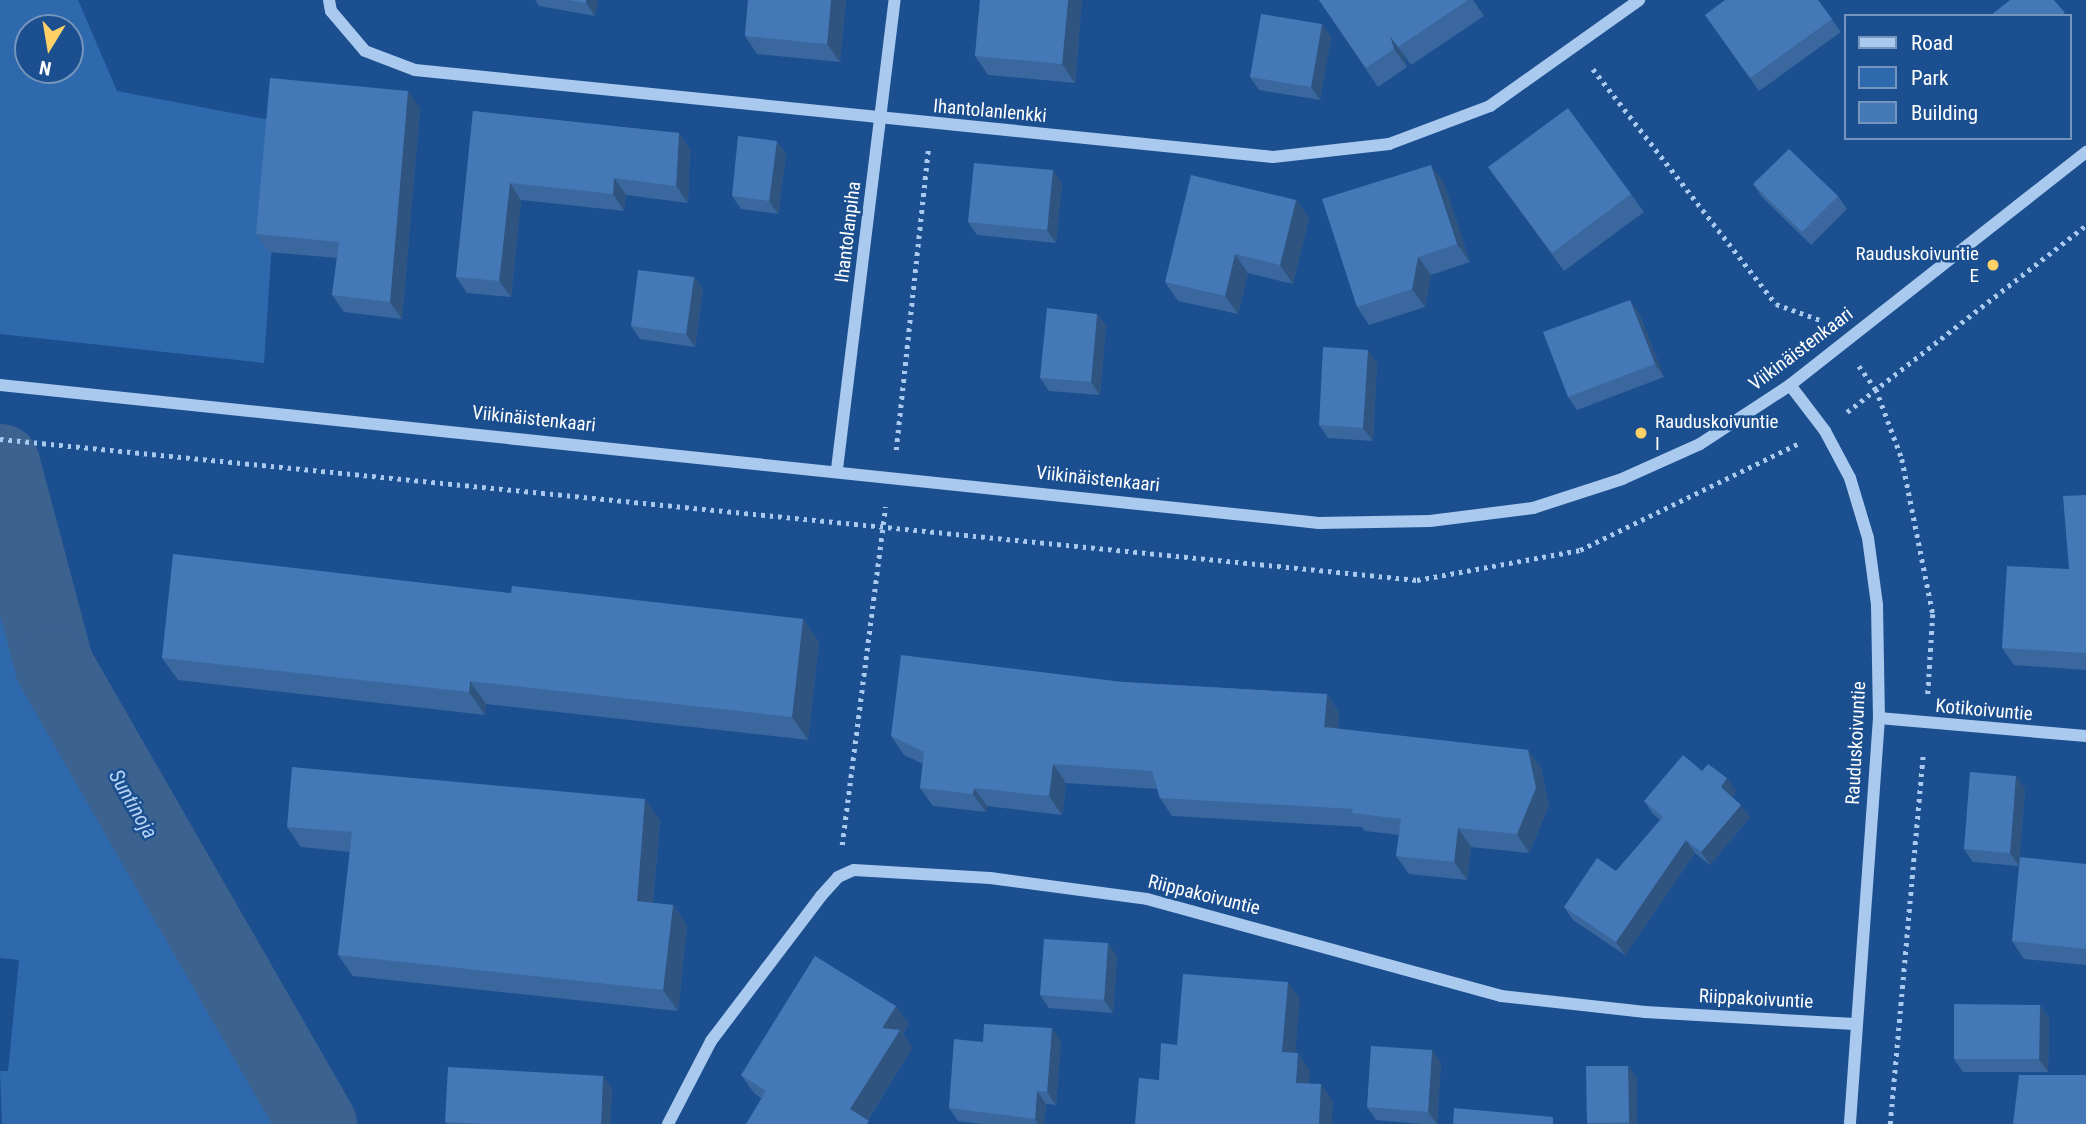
<!DOCTYPE html>
<html>
<head>
<meta charset="utf-8">
<style>
	body { margin:0 }
	#map { position:relative; width:2086px; height:1124px; overflow:hidden; background:#1b4f8f; font-family:"Roboto Condensed",sans-serif }
	div>[style] { position:absolute }
	.green>* { inset:0; background:#2e69ad }
	.river>* { height:79px; margin:-39.5px; padding:0 39.5px; transform-origin:39.5px; border-radius:39.5px; background:#3c6290 }
	.path>* { height:4.5px; margin-top:-2.25px; transform-origin:0; background:repeating-linear-gradient(90deg,#a9c9ee 0 3.5px,transparent 0 8.5px) }
	.minor>* { height:12px; margin:-6px; padding:0 6px; transform-origin:6px; border-radius:6px; background:#a9c9ee }
	.wall>* { inset:0; background:#3a679d }
	.shaded-wall>* { inset:0; background:#305480 }
	.building>* { inset:0; background:#4478b7 }
	.dots>* { width:19px; height:19px; translate:-50% -50%; box-sizing:border-box; border:4px solid #1b4f8f; border-radius:50% }
	span { translate:-50% -50%; white-space:nowrap; text-align:center; line-height:1.15; -webkit-text-stroke:5px #1b4f8f; paint-order:stroke }
	.street-label { font-size:19px; color:#fff }
	.poi-label { font-size:19px; color:#fff }
	.right { translate:-100% -50%; text-align:right }
	.left { translate:0 -50%; text-align:left }
	.water-label { font-size:21px; color:#b5d3f5; font-style:italic }
	.legend { position:absolute; left:1844px; top:14px; width:228px; height:126px; box-sizing:border-box; background:#1b4f8f; border:2px solid #7695bc; margin:0; padding:9px 12px; list-style:none; font-size:21px; color:#fff }
	.legend li { display:flex; align-items:center; gap:14px; height:35px }
	.legend b { width:35px; border:2px solid #7695bc }
	.north { position:absolute; left:14px; top:14px; width:70px; height:70px; box-sizing:border-box; background:#1b4f8f; border:2px solid #7695bc; border-radius:50%; rotate:191deg; font-size:19px; font-weight:700; line-height:28px; text-align:center; color:#fff }
	.north::after { content:''; display:block; margin:auto; width:24px; height:32px; background:#ffd166; clip-path:polygon(50% 0,100% 100%,50% 72%,0 100%) }
</style>
</head>
<body>
<div id="map">
	<div class="green">
		<i style="clip-path:polygon(evenodd,0 0,78px 0,117px 91px,280px 122px,264px 363px,0 334px,0 0,28px 28px,70px 28px,70px 70px,28px 70px,28px 28px)"></i>
		<i style="clip-path:polygon(0 584px,35px 682px,279px 1124px,2px 1124px,0 1071px,8px 1071px,19px 960px,0 958px)"></i>
	</div>
	<div class="river">
		<i style="left:0;top:463px;width:210px;rotate:75.1deg"></i>
		<i style="left:54px;top:666px;width:528px;rotate:60.13deg"></i>
	</div>
	<div class="path">
		<i style="left:1593px;top:69px;width:298px;rotate:52.1deg"></i>
		<i style="left:1776px;top:304px;width:50px;rotate:19.9deg"></i>
		<i style="left:1859px;top:366px;width:29px;rotate:54deg"></i>
		<i style="left:1876px;top:389px;width:75px;rotate:69.6deg"></i>
		<i style="left:1902px;top:459px;width:158px;rotate:78.7deg"></i>
		<i style="left:1933px;top:614px;width:80px;rotate:93.6deg"></i>
		<i style="left:1847px;top:412px;width:303px;rotate:-38deg"></i>
		<i style="left:0;top:439px;width:1424px;rotate:5.68deg"></i>
		<i style="left:1417px;top:580px;width:166px;rotate:-10.4deg"></i>
		<i style="left:1580px;top:550px;width:244px;rotate:-26deg"></i>
		<i style="left:896px;top:450px;width:303px;rotate:-83.9deg"></i>
		<i style="left:842px;top:845px;width:341px;rotate:-82.7deg"></i>
		<i style="left:1890px;top:1124px;width:373px;rotate:-84.9deg"></i>
	</div>
	<div class="minor">
		<i style="left:329px;top:0;width:11px;rotate:80deg"></i>
		<i style="left:331px;top:11px;width:52px;rotate:49.6deg"></i>
		<i style="left:365px;top:51px;width:53px;rotate:20.8deg"></i>
		<i style="left:415px;top:70px;width:862px;rotate:5.79deg"></i>
		<i style="left:1273px;top:157px;width:117px;rotate:-6.4deg"></i>
		<i style="left:1389px;top:144px;width:108px;rotate:-20.6deg"></i>
		<i style="left:1490px;top:106px;width:183px;rotate:-35.4deg"></i>
		<i style="left:0;top:385px;width:1326px;rotate:5.97deg"></i>
		<i style="left:1319px;top:523px;width:111px;rotate:-1deg"></i>
		<i style="left:1430px;top:521px;width:104px;rotate:-7.2deg"></i>
		<i style="left:1533px;top:508px;width:94px;rotate:-18deg"></i>
		<i style="left:1622px;top:479px;width:85px;rotate:-24.2deg"></i>
		<i style="left:1700px;top:444px;width:108px;rotate:-33.2deg"></i>
		<i style="left:1790px;top:385px;width:377px;rotate:-38.2deg"></i>
		<i style="left:1790px;top:385px;width:58px;rotate:52.7deg"></i>
		<i style="left:1825px;top:431px;width:53px;rotate:62deg"></i>
		<i style="left:1850px;top:478px;width:63px;rotate:73.3deg"></i>
		<i style="left:1868px;top:538px;width:68px;rotate:82.3deg"></i>
		<i style="left:1877px;top:605px;width:113px;rotate:89deg"></i>
		<i style="left:1879px;top:718px;width:407px;rotate:94.1deg"></i>
		<i style="left:837px;top:469px;width:473px;rotate:-83deg"></i>
		<i style="left:1879px;top:718px;width:208px;rotate:5deg"></i>
		<i style="left:668px;top:1124px;width:93px;rotate:-62.6deg"></i>
		<i style="left:711px;top:1041px;width:182px;rotate:-52.8deg"></i>
		<i style="left:821px;top:896px;width:25px;rotate:-48deg"></i>
		<i style="left:838px;top:877px;width:17px;rotate:-24deg"></i>
		<i style="left:854px;top:870px;width:136px;rotate:3.4deg"></i>
		<i style="left:990px;top:878px;width:158px;rotate:7.6deg"></i>
		<i style="left:1147px;top:899px;width:367px;rotate:15.3deg"></i>
		<i style="left:1501px;top:996px;width:145px;rotate:6.3deg"></i>
		<i style="left:1645px;top:1012px;width:210px;rotate:3.3deg"></i>
	</div>
	<div class="wall">
		<i style="clip-path:polygon(535px 0,598px 0,595px 16px,539px 6px)"></i>
		<i style="clip-path:polygon(748px 0,846px 0,840px 62px,757px 54px,745px 36px)"></i>
		<i style="clip-path:polygon(980px 0,1082px 0,1075px 83px,988px 75px,975px 56px)"></i>
		<i style="clip-path:polygon(1319px 0,1473px 0,1484px 16px,1411px 65px,1403px 54px,1407px 67px,1378px 87px)"></i>
		<i style="clip-path:polygon(1818px 0,1841px 32px,1759px 91px,1705px 15px)"></i>
		<i style="clip-path:polygon(1322px 24px,1331px 37px,1320px 100px,1259px 90px,1250px 77px)"></i>
		<i style="clip-path:polygon(420px 108px,402px 319px,344px 312px,332px 295px,337px 258px,268px 252px,256px 234px)"></i>
		<i style="clip-path:polygon(473px 111px,679px 133px,690px 149px,688px 203px,626px 195px,624px 211px,521px 200px,511px 297px,467px 293px,456px 277px)"></i>
		<i style="clip-path:polygon(786px 154px,778px 214px,741px 209px,732px 196px)"></i>
		<i style="clip-path:polygon(1488px 167px,1631px 194px,1644px 212px,1564px 271px)"></i>
		<i style="clip-path:polygon(1062px 183px,1056px 243px,977px 235px,968px 222px)"></i>
		<i style="clip-path:polygon(1444px 183px,1470px 262px,1431px 275px,1425px 307px,1369px 325px,1357px 307px)"></i>
		<i style="clip-path:polygon(1753px 184px,1838px 196px,1847px 209px,1811px 245px,1762px 197px)"></i>
		<i style="clip-path:polygon(1296px 200px,1309px 218px,1293px 284px,1248px 273px,1238px 314px,1178px 301px,1165px 282px)"></i>
		<i style="clip-path:polygon(694px 277px,703px 289px,695px 347px,640px 339px,631px 326px)"></i>
		<i style="clip-path:polygon(1639px 313px,1664px 377px,1577px 410px,1568px 397px)"></i>
		<i style="clip-path:polygon(1097px 314px,1106px 326px,1100px 395px,1049px 391px,1040px 378px)"></i>
		<i style="clip-path:polygon(1377px 363px,1373px 441px,1328px 438px,1319px 425px)"></i>
		<i style="clip-path:polygon(2086px 495px,2086px 670px,2014px 665px,2002px 648px,2069px 569px)"></i>
		<i style="clip-path:polygon(511px 593px,803px 619px,819px 642px,808px 740px,486px 704px,485px 715px,178px 680px,162px 658px)"></i>
		<i style="clip-path:polygon(1123px 682px,1327px 694px,1339px 713px,1338px 729px,1528px 750px,1541px 768px,1549px 806px,1529px 853px,1471px 847px,1467px 880px,1409px 874px,1396px 856px,1399px 835px,1365px 831px,1362px 827px,1172px 816px,1160px 798px,1157px 789px,1066px 783px,1062px 815px,987px 806px,986px 812px,933px 806px,920px 788px,923px 764px,904px 755px,891px 736px)"></i>
		<i style="clip-path:polygon(1702px 771px,1736px 791px,1732px 797px,1750px 817px,1710px 865px,1695px 853px,1625px 955px,1573px 920px,1564px 907px,1616px 871px,1660px 820px,1653px 814px,1644px 801px)"></i>
		<i style="clip-path:polygon(2025px 789px,2019px 866px,1973px 862px,1964px 849px)"></i>
		<i style="clip-path:polygon(660px 820px,653px 903px,673px 905px,687px 926px,678px 1011px,353px 976px,338px 955px,350px 852px,301px 847px,287px 827px)"></i>
		<i style="clip-path:polygon(2086px 864px,2086px 965px,2024px 959px,2012px 941px)"></i>
		<i style="clip-path:polygon(1117px 956px,1113px 1013px,1049px 1008px,1040px 995px)"></i>
		<i style="clip-path:polygon(2040px 1005px,2049px 1018px,2048px 1072px,1963px 1072px,1954px 1059px)"></i>
		<i style="clip-path:polygon(896px 1006px,909px 1024px,903px 1034px,912px 1048px,868px 1120px,762px 1099px,754px 1093px,741px 1075px)"></i>
		<i style="clip-path:polygon(1061px 1041px,1056px 1105px,1046px 1104px,1044px 1124px,982px 1124px,958px 1121px,949px 1108px,983px 1042px)"></i>
		<i style="clip-path:polygon(1432px 1050px,1441px 1063px,1437px 1124px,1422px 1124px,1376px 1120px,1367px 1107px)"></i>
		<i style="clip-path:polygon(1628px 1066px,1637px 1079px,1637px 1124px,1588px 1124px,1587px 1123px)"></i>
		<i style="clip-path:polygon(603px 1076px,612px 1089px,610px 1124px,447px 1124px,445px 1122px)"></i>
	</div>
	<div class="shaded-wall">
		<i style="clip-path:polygon(586px 0,598px 0,595px 16px,586px 3px)"></i>
		<i style="clip-path:polygon(831px 0,846px 0,840px 62px,827px 44px)"></i>
		<i style="clip-path:polygon(1068px 0,1082px 0,1075px 83px,1062px 64px)"></i>
		<i style="clip-path:polygon(1322px 24px,1331px 37px,1320px 100px,1311px 87px)"></i>
		<i style="clip-path:polygon(1390px 36px,1403px 54px,1407px 67px,1394px 49px)"></i>
		<i style="clip-path:polygon(408px 91px,420px 108px,402px 319px,390px 302px)"></i>
		<i style="clip-path:polygon(679px 133px,690px 149px,688px 203px,676px 186px)"></i>
		<i style="clip-path:polygon(777px 141px,786px 154px,778px 214px,769px 201px)"></i>
		<i style="clip-path:polygon(1431px 165px,1444px 183px,1470px 262px,1457px 244px)"></i>
		<i style="clip-path:polygon(1053px 170px,1062px 183px,1056px 243px,1047px 230px)"></i>
		<i style="clip-path:polygon(614px 178px,626px 195px,624px 211px,613px 194px)"></i>
		<i style="clip-path:polygon(510px 183px,521px 200px,511px 297px,499px 281px)"></i>
		<i style="clip-path:polygon(1296px 200px,1309px 218px,1293px 284px,1280px 265px)"></i>
		<i style="clip-path:polygon(1235px 254px,1248px 273px,1238px 314px,1225px 296px)"></i>
		<i style="clip-path:polygon(1418px 257px,1431px 275px,1425px 307px,1412px 289px)"></i>
		<i style="clip-path:polygon(694px 277px,703px 289px,695px 347px,686px 334px)"></i>
		<i style="clip-path:polygon(1630px 300px,1639px 313px,1664px 377px,1655px 364px)"></i>
		<i style="clip-path:polygon(1097px 314px,1106px 326px,1100px 395px,1091px 382px)"></i>
		<i style="clip-path:polygon(1368px 350px,1377px 363px,1373px 441px,1363px 428px)"></i>
		<i style="clip-path:polygon(803px 619px,819px 642px,808px 740px,792px 717px)"></i>
		<i style="clip-path:polygon(470px 681px,486px 704px,485px 715px,469px 692px)"></i>
		<i style="clip-path:polygon(1327px 694px,1339px 713px,1337px 745px,1324px 727px)"></i>
		<i style="clip-path:polygon(1528px 750px,1541px 768px,1549px 806px,1529px 853px,1517px 834px)"></i>
		<i style="clip-path:polygon(1053px 764px,1066px 783px,1062px 815px,1049px 796px)"></i>
		<i style="clip-path:polygon(2016px 776px,2025px 789px,2019px 866px,2010px 853px)"></i>
		<i style="clip-path:polygon(1727px 778px,1736px 791px,1730px 800px,1721px 787px)"></i>
		<i style="clip-path:polygon(974px 788px,987px 806px,986px 812px,973px 794px)"></i>
		<i style="clip-path:polygon(645px 799px,660px 820px,651px 922px,637px 901px)"></i>
		<i style="clip-path:polygon(1741px 805px,1750px 817px,1710px 865px,1701px 852px)"></i>
		<i style="clip-path:polygon(1458px 828px,1471px 847px,1467px 880px,1454px 862px)"></i>
		<i style="clip-path:polygon(1686px 840px,1695px 853px,1625px 955px,1616px 942px)"></i>
		<i style="clip-path:polygon(673px 905px,687px 926px,678px 1011px,663px 990px)"></i>
		<i style="clip-path:polygon(1108px 943px,1117px 956px,1113px 1013px,1104px 1000px)"></i>
		<i style="clip-path:polygon(1288px 982px,1300px 999px,1294px 1069px,1282px 1052px)"></i>
		<i style="clip-path:polygon(2040px 1005px,2049px 1018px,2048px 1072px,2039px 1059px)"></i>
		<i style="clip-path:polygon(896px 1006px,909px 1024px,903px 1034px,912px 1048px,865px 1124px,850px 1109px,882px 1028px)"></i>
		<i style="clip-path:polygon(1052px 1028px,1061px 1041px,1056px 1105px,1047px 1092px)"></i>
		<i style="clip-path:polygon(1432px 1050px,1441px 1063px,1437px 1124px,1428px 1112px)"></i>
		<i style="clip-path:polygon(1298px 1053px,1310px 1070px,1308px 1100px,1296px 1083px)"></i>
		<i style="clip-path:polygon(1628px 1066px,1637px 1079px,1637px 1124px,1630px 1124px,1629px 1122px)"></i>
		<i style="clip-path:polygon(603px 1076px,612px 1089px,610px 1124px,601px 1124px)"></i>
		<i style="clip-path:polygon(1321px 1084px,1333px 1101px,1332px 1124px,1319px 1124px)"></i>
		<i style="clip-path:polygon(1037px 1091px,1046px 1104px,1044px 1124px,1038px 1124px,1035px 1119px)"></i>
	</div>
	<div class="building">
		<i style="clip-path:polygon(569px 0,586px 0,586px 3px)"></i>
		<i style="clip-path:polygon(748px 0,831px 0,827px 44px,745px 36px)"></i>
		<i style="clip-path:polygon(980px 0,1068px 0,1062px 64px,975px 56px)"></i>
		<i style="clip-path:polygon(1319px 0,1468px 0,1398px 47px,1390px 36px,1394px 49px,1366px 68px)"></i>
		<i style="clip-path:polygon(1725px 0,1818px 0,1832px 19px,1750px 78px,1705px 15px)"></i>
		<i style="clip-path:polygon(2010px 0,2054px 0,2065px 13px,2061px 16px,1990px 16px)"></i>
		<i style="clip-path:polygon(1261px 14px,1322px 24px,1311px 87px,1250px 77px)"></i>
		<i style="clip-path:polygon(270px 78px,408px 91px,390px 302px,332px 295px,339px 242px,256px 234px)"></i>
		<i style="clip-path:polygon(1568px 108px,1631px 194px,1552px 253px,1488px 167px)"></i>
		<i style="clip-path:polygon(473px 111px,679px 133px,676px 186px,614px 178px,613px 194px,510px 183px,499px 281px,456px 277px)"></i>
		<i style="clip-path:polygon(738px 136px,777px 141px,769px 201px,732px 196px)"></i>
		<i style="clip-path:polygon(1789px 149px,1838px 196px,1802px 232px,1753px 184px)"></i>
		<i style="clip-path:polygon(974px 163px,1053px 170px,1047px 230px,968px 222px)"></i>
		<i style="clip-path:polygon(1431px 165px,1457px 244px,1418px 257px,1412px 289px,1357px 307px,1322px 199px)"></i>
		<i style="clip-path:polygon(1191px 175px,1296px 200px,1280px 265px,1235px 254px,1225px 296px,1165px 282px)"></i>
		<i style="clip-path:polygon(638px 270px,694px 277px,686px 334px,631px 326px)"></i>
		<i style="clip-path:polygon(1630px 300px,1655px 364px,1568px 397px,1543px 332px)"></i>
		<i style="clip-path:polygon(1047px 308px,1097px 314px,1091px 382px,1040px 378px)"></i>
		<i style="clip-path:polygon(1323px 347px,1368px 350px,1363px 428px,1319px 425px)"></i>
		<i style="clip-path:polygon(2086px 495px,2086px 653px,2002px 648px,2007px 566px,2069px 569px,2063px 496px)"></i>
		<i style="clip-path:polygon(173px 554px,511px 593px,512px 586px,803px 619px,792px 717px,470px 681px,469px 692px,162px 658px)"></i>
		<i style="clip-path:polygon(901px 655px,1123px 682px,1327px 694px,1324px 727px,1528px 750px,1536px 788px,1517px 834px,1458px 828px,1454px 862px,1396px 856px,1401px 819px,1352px 813px,1353px 809px,1160px 798px,1152px 771px,1053px 764px,1049px 796px,974px 788px,973px 794px,920px 788px,924px 752px,891px 736px)"></i>
		<i style="clip-path:polygon(1683px 755px,1702px 771px,1708px 764px,1727px 778px,1721px 787px,1741px 805px,1701px 852px,1686px 840px,1616px 942px,1564px 907px,1597px 858px,1616px 871px,1663px 817px,1644px 801px)"></i>
		<i style="clip-path:polygon(292px 767px,645px 799px,637px 901px,673px 905px,663px 990px,338px 955px,352px 832px,287px 827px)"></i>
		<i style="clip-path:polygon(1970px 772px,2016px 776px,2010px 853px,1964px 849px)"></i>
		<i style="clip-path:polygon(2020px 857px,2086px 864px,2086px 949px,2012px 941px)"></i>
		<i style="clip-path:polygon(1044px 939px,1108px 943px,1104px 1000px,1040px 995px)"></i>
		<i style="clip-path:polygon(815px 956px,896px 1006px,882px 1028px,900px 1030px,850px 1109px,869px 1121px,867px 1124px,746px 1124px,766px 1091px,741px 1075px)"></i>
		<i style="clip-path:polygon(1183px 974px,1288px 982px,1282px 1052px,1298px 1053px,1296px 1083px,1321px 1084px,1319px 1124px,1135px 1124px,1139px 1078px,1159px 1080px,1161px 1043px,1177px 1045px)"></i>
		<i style="clip-path:polygon(1954px 1004px,2040px 1005px,2039px 1059px,1954px 1059px)"></i>
		<i style="clip-path:polygon(984px 1024px,1052px 1028px,1047px 1092px,1037px 1091px,1035px 1119px,949px 1108px,954px 1039px,983px 1042px)"></i>
		<i style="clip-path:polygon(1371px 1046px,1432px 1050px,1428px 1112px,1367px 1107px)"></i>
		<i style="clip-path:polygon(1586px 1066px,1628px 1066px,1629px 1122px,1587px 1123px)"></i>
		<i style="clip-path:polygon(448px 1067px,603px 1076px,601px 1124px,486px 1124px,445px 1122px)"></i>
		<i style="clip-path:polygon(2019px 1075px,2086px 1075px,2086px 1124px,2013px 1124px)"></i>
		<i style="clip-path:polygon(1454px 1108px,1553px 1117px,1553px 1124px,1453px 1124px)"></i>
	</div>
	<div class="dots">
		<i style="left:1993px;top:265px;background:#ffd166"></i>
		<i style="left:1641px;top:433px;background:#ffd166"></i>
	</div>
	<div class="street-label">
		<span style="left:990px;top:111px;rotate:5deg">Ihantolanlenkki</span>
		<span style="left:848px;top:232px;rotate:-83deg">Ihantolanpiha</span>
		<span style="left:1801px;top:349px;rotate:-37deg">Viikinäistenkaari</span>
		<span style="left:534px;top:419px;rotate:6deg">Viikinäistenkaari</span>
		<span style="left:1098px;top:479px;rotate:6deg">Viikinäistenkaari</span>
		<span style="left:1984px;top:710px;rotate:5deg">Kotikoivuntie</span>
		<span style="left:1856px;top:743px;rotate:-87deg">Rauduskoivuntie</span>
		<span style="left:1204px;top:895px;rotate:14deg">Riippakoivuntie</span>
		<span style="left:1756px;top:999px;rotate:3deg">Riippakoivuntie</span>
	</div>
	<div class="poi-label">
		<span class="right" style="left:1979px;top:265px">Rauduskoivuntie<br>E</span>
		<span class="left" style="left:1655px;top:433px">Rauduskoivuntie<br>I</span>
	</div>
	<div class="water-label">
		<span style="left:133px;top:804px;rotate:60deg">Suntinoja</span>
	</div>
	<ul class="legend">
	<li><b style="height:9px;background:#a9c9ee"></b>Road</li>
	<li><b style="height:19px;background:#2e69ad"></b>Park</li>
	<li><b style="height:19px;background:#4478b7"></b>Building</li>
	</ul>
	<div class="north">N</div>
</div>
</body>
</html>
